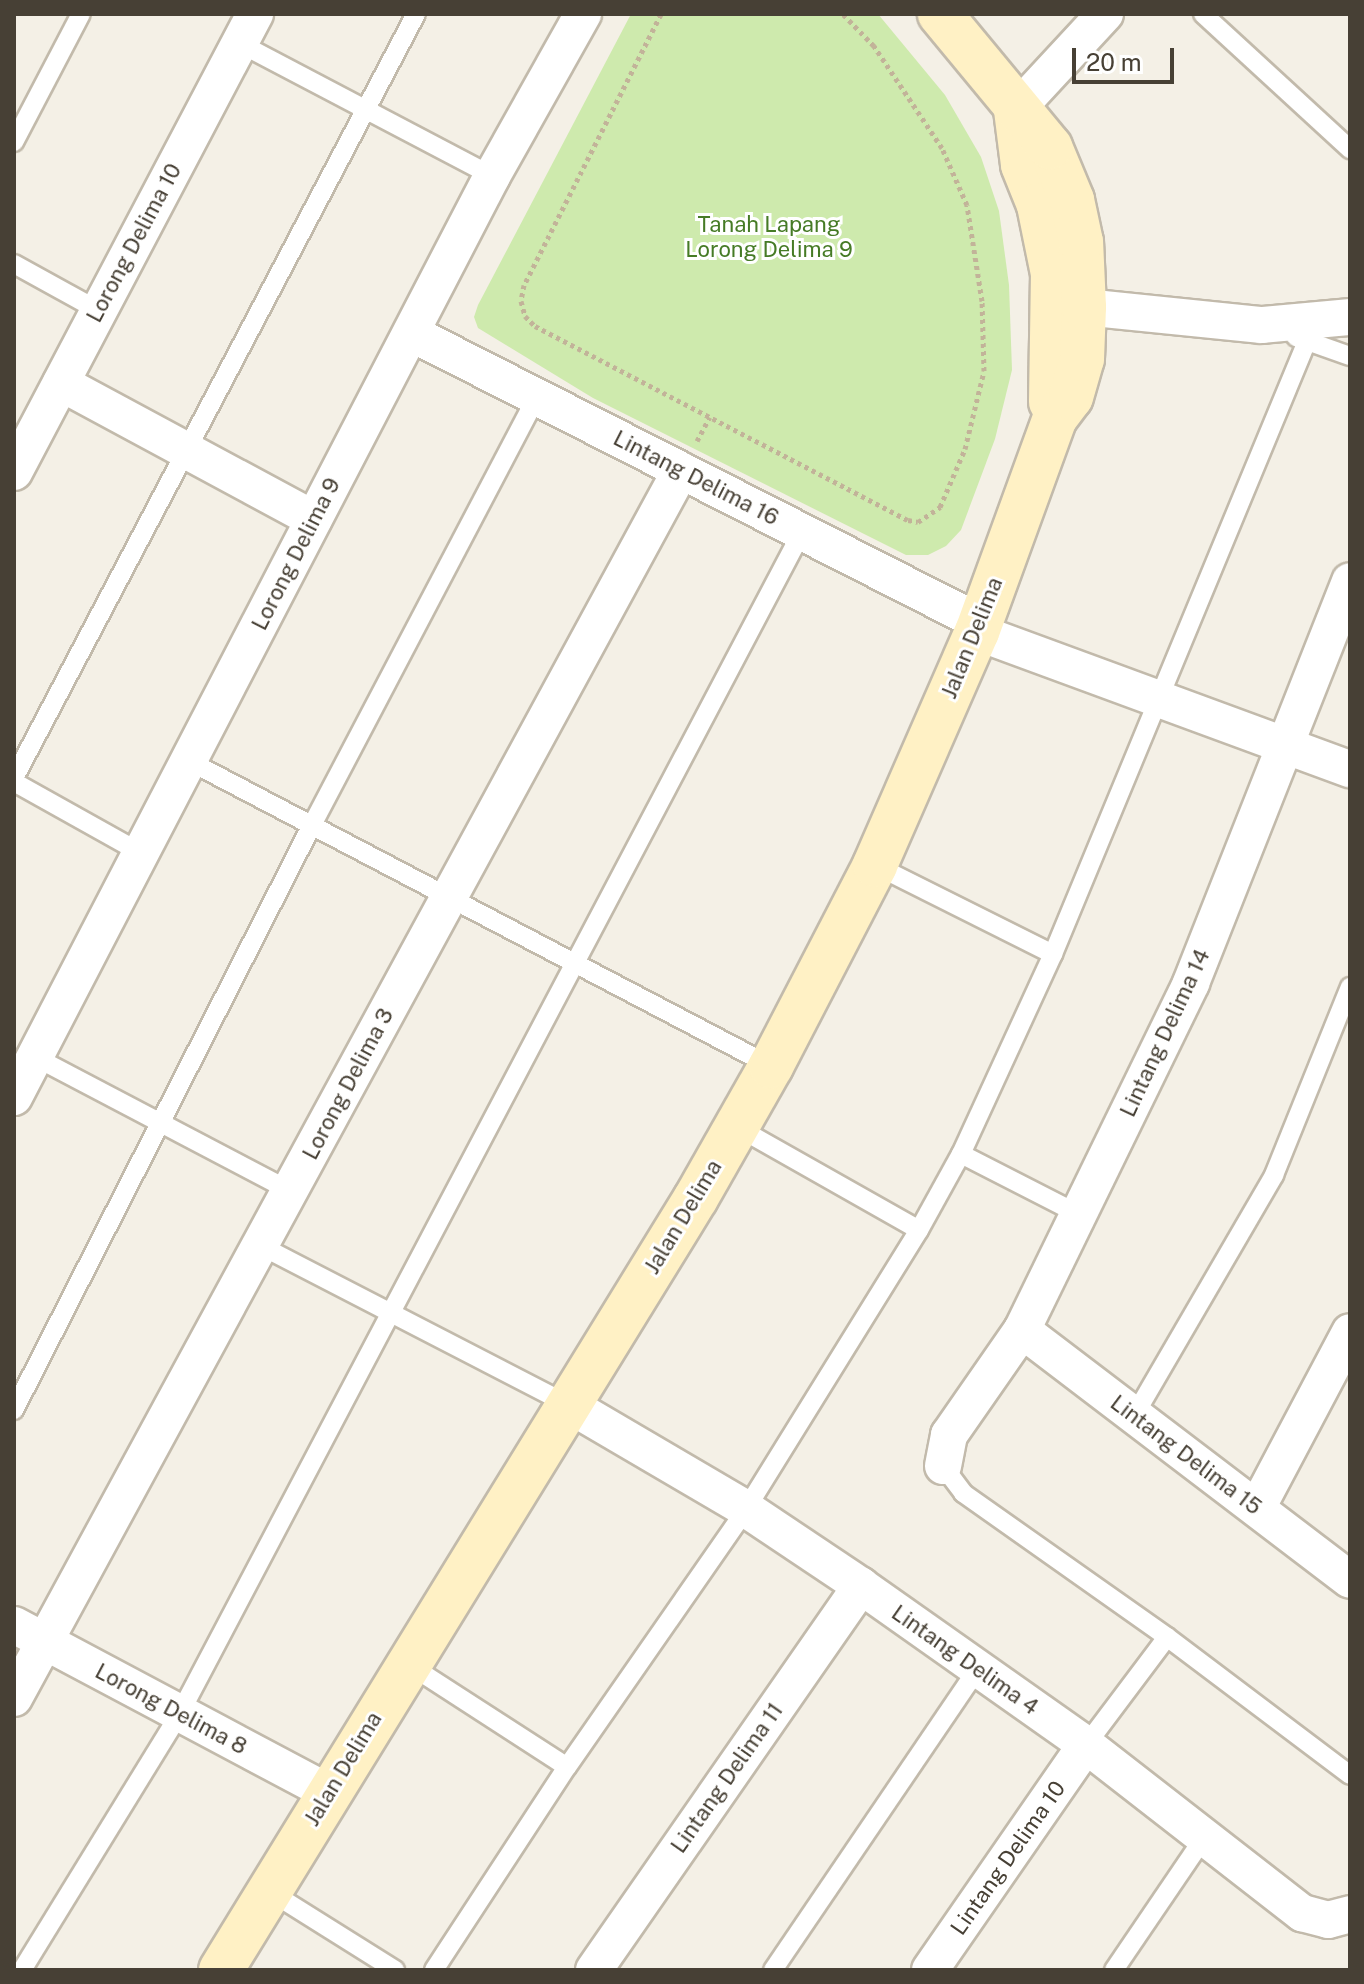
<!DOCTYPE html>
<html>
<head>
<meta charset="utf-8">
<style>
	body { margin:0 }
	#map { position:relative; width:1364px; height:1984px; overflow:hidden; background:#f4f0e6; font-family:"Public Sans",sans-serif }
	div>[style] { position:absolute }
	.green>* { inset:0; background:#ceeaad }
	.path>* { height:5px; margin-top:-2.5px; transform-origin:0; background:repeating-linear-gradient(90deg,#c2b399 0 4px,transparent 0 8px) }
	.roads { filter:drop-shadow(2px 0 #c2baab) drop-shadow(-2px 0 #c2baab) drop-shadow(0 2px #c2baab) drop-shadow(0 -2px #c2baab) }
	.lane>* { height:18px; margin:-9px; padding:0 9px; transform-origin:9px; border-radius:9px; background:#fff }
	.street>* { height:36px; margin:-18px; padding:0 18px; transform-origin:18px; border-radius:18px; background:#fff }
	.secondary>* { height:44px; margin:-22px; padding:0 22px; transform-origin:22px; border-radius:22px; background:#fff1c5 }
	span { translate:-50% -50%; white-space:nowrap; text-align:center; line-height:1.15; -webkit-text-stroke:6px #fff; paint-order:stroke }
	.park-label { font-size:22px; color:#467b26 }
	.street-label { font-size:22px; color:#474035 }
	.frame { position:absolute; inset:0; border:16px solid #474035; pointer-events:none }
	.scale { position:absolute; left:1072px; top:48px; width:102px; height:36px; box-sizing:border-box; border:4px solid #474035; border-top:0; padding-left:10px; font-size:24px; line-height:28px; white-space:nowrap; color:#474035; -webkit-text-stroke:6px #fff; paint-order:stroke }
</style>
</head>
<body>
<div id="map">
	<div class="green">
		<i style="clip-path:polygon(631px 14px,878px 14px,945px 95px,981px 157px,999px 211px,1009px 285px,1012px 370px,995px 439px,961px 530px,946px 546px,928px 555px,906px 555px,593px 398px,478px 328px,474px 317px,478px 305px)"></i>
	</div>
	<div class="path">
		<i style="left:661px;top:14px;width:304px;rotate:116.8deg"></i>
		<i style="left:524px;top:285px;width:16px;rotate:101deg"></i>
		<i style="left:521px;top:301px;width:16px;rotate:75deg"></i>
		<i style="left:525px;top:316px;width:14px;rotate:45deg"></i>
		<i style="left:535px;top:326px;width:420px;rotate:27.5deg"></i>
		<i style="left:908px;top:520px;width:10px;rotate:11deg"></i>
		<i style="left:918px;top:522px;width:27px;rotate:-34deg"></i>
		<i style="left:940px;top:507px;width:63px;rotate:-66.7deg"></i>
		<i style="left:965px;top:449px;width:80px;rotate:-76.3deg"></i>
		<i style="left:984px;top:371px;width:70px;rotate:-91.6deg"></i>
		<i style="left:982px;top:301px;width:97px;rotate:-98.9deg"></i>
		<i style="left:967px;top:205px;width:62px;rotate:-113.7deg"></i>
		<i style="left:942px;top:148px;width:123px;rotate:-123.7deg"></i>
		<i style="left:874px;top:46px;width:45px;rotate:-134.1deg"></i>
		<i style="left:697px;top:441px;width:27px;rotate:-62deg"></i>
	</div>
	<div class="roads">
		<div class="lane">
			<i style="left:1203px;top:14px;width:200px;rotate:42.6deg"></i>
			<i style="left:239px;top:43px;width:286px;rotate:27.7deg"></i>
			<i style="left:14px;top:142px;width:144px;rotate:-62.4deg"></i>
			<i style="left:14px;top:264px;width:97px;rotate:28.9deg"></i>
			<i style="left:1296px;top:337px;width:57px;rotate:19.4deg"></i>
			<i style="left:189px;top:761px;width:657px;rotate:27.66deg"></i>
			<i style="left:14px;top:778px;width:863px;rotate:-62.25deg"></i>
			<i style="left:14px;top:782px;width:145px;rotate:29.2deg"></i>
			<i style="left:875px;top:865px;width:199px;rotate:26.6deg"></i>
			<i style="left:35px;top:1057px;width:288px;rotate:27.7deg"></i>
			<i style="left:737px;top:1127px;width:209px;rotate:29.5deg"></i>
			<i style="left:961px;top:1154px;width:134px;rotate:27.1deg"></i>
			<i style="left:261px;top:1246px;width:347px;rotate:27.3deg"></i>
			<i style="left:14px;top:1410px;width:657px;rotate:-63.01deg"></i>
			<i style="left:312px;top:825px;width:484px;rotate:-62.3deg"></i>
			<i style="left:1134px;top:1416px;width:279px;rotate:-59.8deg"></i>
			<i style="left:1274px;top:1175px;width:203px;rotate:-68deg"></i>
			<i style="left:943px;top:1466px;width:34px;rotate:53deg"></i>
			<i style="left:963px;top:1493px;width:250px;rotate:35.2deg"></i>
			<i style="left:1167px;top:1637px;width:229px;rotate:37deg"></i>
			<i style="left:408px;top:1664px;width:189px;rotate:32.9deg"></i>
			<i style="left:1086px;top:1745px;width:135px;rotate:-53.1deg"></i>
			<i style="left:269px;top:1891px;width:149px;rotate:32.1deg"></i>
			<i style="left:22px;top:1970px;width:302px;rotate:-58.4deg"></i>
			<i style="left:180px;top:1713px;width:1335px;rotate:-62.23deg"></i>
			<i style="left:434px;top:1970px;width:243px;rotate:-56.8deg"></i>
			<i style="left:567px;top:1767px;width:314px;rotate:-55.2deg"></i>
			<i style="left:746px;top:1509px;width:328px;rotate:-58.2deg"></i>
			<i style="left:919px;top:1230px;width:87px;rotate:-61.1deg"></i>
			<i style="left:961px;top:1154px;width:220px;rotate:-65.3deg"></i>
			<i style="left:1053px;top:954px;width:664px;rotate:-67.49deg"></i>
			<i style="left:773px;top:1970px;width:365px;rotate:-55.8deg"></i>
			<i style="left:1114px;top:1970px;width:158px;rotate:-55.8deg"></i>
		</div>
		<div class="street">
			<i style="left:1016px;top:110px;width:131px;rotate:-47.2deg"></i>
			<i style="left:1084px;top:307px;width:179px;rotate:5.8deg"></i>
			<i style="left:1262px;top:325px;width:88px;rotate:-5.2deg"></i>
			<i style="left:411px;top:333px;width:640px;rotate:26.97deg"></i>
			<i style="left:61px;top:383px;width:287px;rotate:28.3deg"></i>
			<i style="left:14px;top:472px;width:518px;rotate:-62.25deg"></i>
			<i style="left:977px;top:632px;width:397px;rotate:20.2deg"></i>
			<i style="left:14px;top:1097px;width:1038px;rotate:-62.57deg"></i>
			<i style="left:492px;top:176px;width:186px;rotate:-60.7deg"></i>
			<i style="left:1022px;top:1330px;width:412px;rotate:37.3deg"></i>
			<i style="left:569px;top:1405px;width:205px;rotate:30.4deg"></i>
			<i style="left:746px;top:1509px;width:138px;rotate:33.8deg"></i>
			<i style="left:861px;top:1586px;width:276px;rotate:35.2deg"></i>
			<i style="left:1086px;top:1745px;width:274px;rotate:37.9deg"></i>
			<i style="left:1302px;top:1913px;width:27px;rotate:15deg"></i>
			<i style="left:1328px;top:1920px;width:23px;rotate:-15deg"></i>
			<i style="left:943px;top:1466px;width:32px;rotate:-79deg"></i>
			<i style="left:949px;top:1435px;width:128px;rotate:-55.2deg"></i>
			<i style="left:1022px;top:1330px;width:386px;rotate:-64deg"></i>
			<i style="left:1191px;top:983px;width:432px;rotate:-68.4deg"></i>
			<i style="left:1257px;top:1508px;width:199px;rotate:-62.1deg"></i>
			<i style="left:14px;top:1625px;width:356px;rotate:28deg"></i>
			<i style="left:14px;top:1698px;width:1397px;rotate:-61.49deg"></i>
			<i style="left:594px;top:1970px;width:468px;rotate:-55.2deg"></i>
			<i style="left:930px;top:1970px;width:274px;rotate:-55.3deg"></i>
		</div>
		<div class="secondary">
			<i style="left:1016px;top:110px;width:55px;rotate:82.7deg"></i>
			<i style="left:1023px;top:165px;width:43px;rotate:68.2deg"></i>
			<i style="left:1039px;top:205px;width:70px;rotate:78.5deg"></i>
			<i style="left:1053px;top:274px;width:128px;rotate:90.9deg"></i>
			<i style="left:221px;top:1970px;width:906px;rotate:-58.4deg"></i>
			<i style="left:696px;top:1198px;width:152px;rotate:-60.4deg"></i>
			<i style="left:771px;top:1066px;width:226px;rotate:-62.6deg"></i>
			<i style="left:875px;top:865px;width:254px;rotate:-66.4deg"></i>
			<i style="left:977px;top:632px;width:228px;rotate:-70deg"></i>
			<i style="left:1055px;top:418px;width:26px;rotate:-53deg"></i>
			<i style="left:1071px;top:397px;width:40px;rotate:-74deg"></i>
			<i style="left:1082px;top:359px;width:52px;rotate:-87.8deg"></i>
			<i style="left:1084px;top:307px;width:65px;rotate:-92.6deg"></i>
			<i style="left:1081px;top:242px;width:43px;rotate:-102.1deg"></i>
			<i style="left:1072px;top:200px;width:57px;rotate:-112.5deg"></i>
			<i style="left:1050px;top:147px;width:173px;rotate:-129.6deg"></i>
		</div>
	</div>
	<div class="park-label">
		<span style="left:769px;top:237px">Tanah Lapang<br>Lorong Delima 9</span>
	</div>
	<div class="street-label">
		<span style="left:134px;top:243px;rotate:-62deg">Lorong Delima 10</span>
		<span style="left:696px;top:478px;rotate:27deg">Lintang Delima 16</span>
		<span style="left:296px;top:554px;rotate:-63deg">Lorong Delima 9</span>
		<span style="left:972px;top:638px;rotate:-68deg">Jalan Delima</span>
		<span style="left:1165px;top:1033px;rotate:-65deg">Lintang Delima 14</span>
		<span style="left:348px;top:1084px;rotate:-62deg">Lorong Delima 3</span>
		<span style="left:683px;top:1217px;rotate:-59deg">Jalan Delima</span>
		<span style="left:1186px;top:1455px;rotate:37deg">Lintang Delima 15</span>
		<span style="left:965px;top:1660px;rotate:35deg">Lintang Delima 4</span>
		<span style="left:171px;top:1709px;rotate:28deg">Lorong Delima 8</span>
		<span style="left:343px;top:1769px;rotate:-59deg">Jalan Delima</span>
		<span style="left:727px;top:1778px;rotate:-55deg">Lintang Delima 11</span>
		<span style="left:1008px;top:1858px;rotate:-55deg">Lintang Delima 10</span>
	</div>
	<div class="frame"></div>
	<div class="scale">20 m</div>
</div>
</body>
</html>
